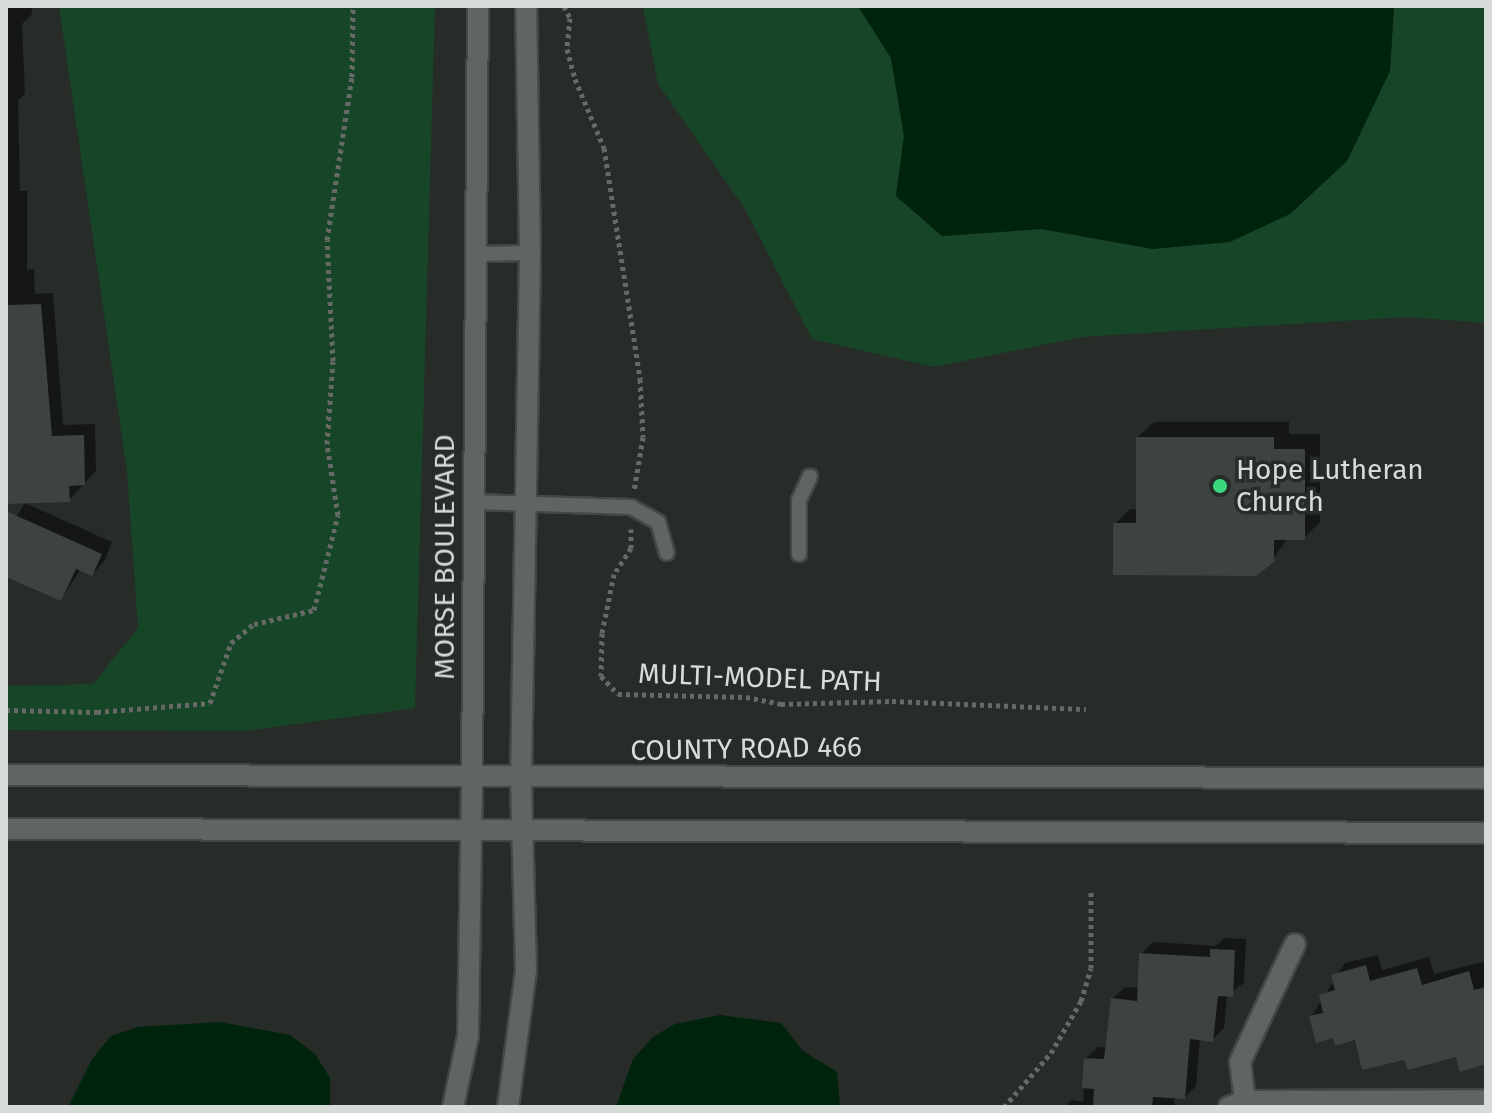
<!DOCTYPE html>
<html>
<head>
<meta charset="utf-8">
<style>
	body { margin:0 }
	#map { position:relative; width:1492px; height:1113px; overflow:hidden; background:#272c28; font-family:"Fira Sans",sans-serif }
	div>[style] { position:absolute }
	.green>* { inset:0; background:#174528 }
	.water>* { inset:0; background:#00230d }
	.shadow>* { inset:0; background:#0007 }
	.building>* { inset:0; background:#3e433f }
	.path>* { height:5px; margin-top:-2.5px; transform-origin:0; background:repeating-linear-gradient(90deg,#666a67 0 4px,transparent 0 8px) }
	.roads { filter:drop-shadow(2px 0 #444845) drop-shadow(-2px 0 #444845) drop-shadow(0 2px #444845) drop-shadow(0 -2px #444845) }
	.service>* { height:14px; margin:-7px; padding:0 7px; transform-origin:7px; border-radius:7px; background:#5f6561 }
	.minor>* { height:20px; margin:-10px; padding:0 10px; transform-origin:10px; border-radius:10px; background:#5f6561 }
	.tertiary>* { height:20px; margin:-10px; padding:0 10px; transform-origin:10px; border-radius:10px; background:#5f6561 }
	.secondary>* { height:20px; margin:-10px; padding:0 10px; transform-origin:10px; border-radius:10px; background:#5f6561 }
	.dots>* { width:22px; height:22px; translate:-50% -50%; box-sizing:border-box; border:4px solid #272c28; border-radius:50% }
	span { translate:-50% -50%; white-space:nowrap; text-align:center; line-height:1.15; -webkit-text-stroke:7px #272c28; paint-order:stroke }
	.poi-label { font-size:28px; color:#d8dcd9 }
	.left { translate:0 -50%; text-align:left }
	.street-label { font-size:28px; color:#d8dcd9 }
	.frame { position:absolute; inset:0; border:8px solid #d8dcd9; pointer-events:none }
</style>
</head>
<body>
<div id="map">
	<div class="green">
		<i style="clip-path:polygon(59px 6px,435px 6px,415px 708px,245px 731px,6px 730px,6px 686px,93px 684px,138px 628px,127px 471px)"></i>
		<i style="clip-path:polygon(643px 6px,858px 6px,891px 58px,904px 136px,896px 196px,942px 236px,1041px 229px,1153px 249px,1290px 214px,1347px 161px,1390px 71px,1394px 6px,1486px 6px,1486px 323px,1407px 317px,1081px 337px,934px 367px,812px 339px,745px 209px,658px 84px)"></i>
	</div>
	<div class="water">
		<i style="clip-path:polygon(858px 6px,1394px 6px,1390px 71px,1347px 161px,1290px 214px,1230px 242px,1153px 249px,1041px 229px,942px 236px,896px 196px,904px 136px,891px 58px)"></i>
		<i style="clip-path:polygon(720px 1015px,781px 1023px,803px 1051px,837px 1072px,840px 1107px,616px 1107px,633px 1059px,653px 1037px,675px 1024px)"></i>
		<i style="clip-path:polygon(220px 1022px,290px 1035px,315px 1054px,330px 1078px,330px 1107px,68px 1107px,92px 1059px,111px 1036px,138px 1027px)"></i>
	</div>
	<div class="shadow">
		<i style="clip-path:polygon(6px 6px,32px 6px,32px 14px,22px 24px,25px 93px,18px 101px,20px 191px,27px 191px,27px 270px,34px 269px,35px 294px,53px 293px,63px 425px,95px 424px,96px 471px,69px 500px,6px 502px)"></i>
		<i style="clip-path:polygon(1154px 422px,1289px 422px,1289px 434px,1320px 434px,1320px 522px,1304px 538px,1288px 538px,1272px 560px,1115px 524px,1130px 509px,1138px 509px,1138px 437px)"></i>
		<i style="clip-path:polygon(25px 503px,112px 542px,104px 562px,92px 574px,81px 569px,61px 599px,6px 575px,6px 533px)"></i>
		<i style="clip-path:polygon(1224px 938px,1246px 939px,1244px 983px,1227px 995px,1224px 1028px,1212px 1040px,1200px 1038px,1196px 1086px,1185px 1097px,1175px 1097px,1174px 1107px,1065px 1107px,1071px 1100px,1083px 1102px,1086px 1058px,1098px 1047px,1107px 1047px,1113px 998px,1125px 987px,1140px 988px,1141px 954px,1153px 942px,1216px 946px)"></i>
		<i style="clip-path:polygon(1378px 955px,1382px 970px,1429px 957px,1434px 974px,1486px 961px,1486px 1062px,1457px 1054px,1406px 1057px,1334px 1035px,1311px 1017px,1345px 963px)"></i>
	</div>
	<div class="building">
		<i style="clip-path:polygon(41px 304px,52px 436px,84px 435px,85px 485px,69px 486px,70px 502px,6px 504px,6px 305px)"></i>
		<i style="clip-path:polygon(1136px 437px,1274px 437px,1274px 449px,1305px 449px,1305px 540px,1274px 540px,1274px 562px,1256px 576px,1113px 575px,1113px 523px,1136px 523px)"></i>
		<i style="clip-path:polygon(6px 511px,102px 554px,92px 576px,76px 569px,61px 601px,6px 577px)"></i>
		<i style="clip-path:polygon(1210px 949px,1235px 950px,1233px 997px,1218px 996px,1213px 1042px,1190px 1039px,1185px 1099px,1153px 1097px,1152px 1107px,1093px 1107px,1094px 1089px,1082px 1088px,1084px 1058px,1104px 1059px,1111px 998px,1137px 1001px,1139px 953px,1210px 957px)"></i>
		<i style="clip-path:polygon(1366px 965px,1370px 981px,1417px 968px,1422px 985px,1469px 971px,1474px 990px,1486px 987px,1486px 1064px,1460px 1072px,1456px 1057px,1408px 1070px,1404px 1060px,1362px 1070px,1355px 1040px,1335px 1046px,1333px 1038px,1316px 1043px,1309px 1016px,1323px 1013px,1319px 995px,1335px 990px,1331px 975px)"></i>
	</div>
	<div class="path">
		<i style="left:564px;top:6px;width:13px;rotate:63deg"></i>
		<i style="left:570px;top:18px;width:31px;rotate:96deg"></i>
		<i style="left:567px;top:49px;width:31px;rotate:75deg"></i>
		<i style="left:575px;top:79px;width:75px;rotate:67.2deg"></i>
		<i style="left:604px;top:148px;width:234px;rotate:81.1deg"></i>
		<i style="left:640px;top:379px;width:58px;rotate:87deg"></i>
		<i style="left:643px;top:437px;width:55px;rotate:99.5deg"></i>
		<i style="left:631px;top:529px;width:19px;rotate:90deg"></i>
		<i style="left:631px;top:548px;width:31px;rotate:123deg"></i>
		<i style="left:614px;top:574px;width:60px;rotate:101.5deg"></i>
		<i style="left:602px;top:633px;width:43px;rotate:91.3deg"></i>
		<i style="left:601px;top:676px;width:25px;rotate:47deg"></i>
		<i style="left:618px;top:694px;width:128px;rotate:1.3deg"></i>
		<i style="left:746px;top:697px;width:36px;rotate:11deg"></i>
		<i style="left:781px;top:704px;width:111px;rotate:-1.5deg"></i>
		<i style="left:892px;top:701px;width:194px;rotate:2.4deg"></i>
		<i style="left:6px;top:710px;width:91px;rotate:1.3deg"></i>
		<i style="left:97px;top:712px;width:113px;rotate:-4.6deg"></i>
		<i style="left:210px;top:703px;width:64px;rotate:-70.7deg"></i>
		<i style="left:231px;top:643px;width:30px;rotate:-40deg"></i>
		<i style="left:254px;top:624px;width:62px;rotate:-13.1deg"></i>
		<i style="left:314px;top:610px;width:98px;rotate:-75.8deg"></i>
		<i style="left:338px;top:515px;width:72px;rotate:-98.8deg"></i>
		<i style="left:327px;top:444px;width:83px;rotate:-85.9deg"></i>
		<i style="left:333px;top:361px;width:121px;rotate:-92.8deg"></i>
		<i style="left:327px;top:240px;width:165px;rotate:-81.3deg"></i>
		<i style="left:352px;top:77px;width:71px;rotate:-89.2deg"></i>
		<i style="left:1004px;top:1107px;width:72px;rotate:-49deg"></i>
		<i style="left:1051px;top:1053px;width:60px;rotate:-60deg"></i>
		<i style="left:1081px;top:1001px;width:34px;rotate:-73deg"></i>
		<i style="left:1091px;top:968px;width:79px;rotate:-90deg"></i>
	</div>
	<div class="roads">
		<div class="service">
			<i style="left:476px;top:254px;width:54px;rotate:-1.1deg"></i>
			<i style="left:474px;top:502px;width:157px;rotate:1.8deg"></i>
			<i style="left:631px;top:507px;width:31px;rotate:29deg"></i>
			<i style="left:658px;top:522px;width:32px;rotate:74deg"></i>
			<i style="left:799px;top:554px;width:54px;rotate:-90deg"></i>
			<i style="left:799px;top:500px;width:26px;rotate:-65deg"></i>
		</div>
		<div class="minor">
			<i style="left:1245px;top:1101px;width:241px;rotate:-0.2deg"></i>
			<i style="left:1229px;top:1107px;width:17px;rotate:-21deg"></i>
			<i style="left:1245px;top:1101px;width:39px;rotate:-97deg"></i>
			<i style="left:1240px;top:1062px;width:130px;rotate:-65deg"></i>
		</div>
		<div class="tertiary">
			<i style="left:472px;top:779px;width:773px;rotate:-89.56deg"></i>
			<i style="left:521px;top:780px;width:527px;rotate:-89.02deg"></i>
			<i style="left:530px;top:253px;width:247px;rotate:-90.9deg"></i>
		</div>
		<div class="secondary">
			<i style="left:6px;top:775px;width:1480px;rotate:0.12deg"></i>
			<i style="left:6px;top:829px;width:1480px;rotate:0.15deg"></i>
			<i style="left:453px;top:1107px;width:73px;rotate:-78.1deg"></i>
			<i style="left:468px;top:1036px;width:257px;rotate:-89.1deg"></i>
			<i style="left:508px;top:1107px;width:138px;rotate:-82.5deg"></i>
			<i style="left:526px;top:970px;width:190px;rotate:-91.5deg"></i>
		</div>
	</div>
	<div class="dots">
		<i style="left:1220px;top:486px;background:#3ad77f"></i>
	</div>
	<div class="poi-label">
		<span class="left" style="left:1236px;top:486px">Hope Lutheran<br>Church</span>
	</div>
	<div class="street-label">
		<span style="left:445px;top:557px;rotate:-90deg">MORSE BOULEVARD</span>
		<span style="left:760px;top:678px;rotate:2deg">MULTI-MODEL PATH</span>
		<span style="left:746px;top:749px;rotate:-1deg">COUNTY ROAD 466</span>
	</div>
	<div class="frame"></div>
</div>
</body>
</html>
